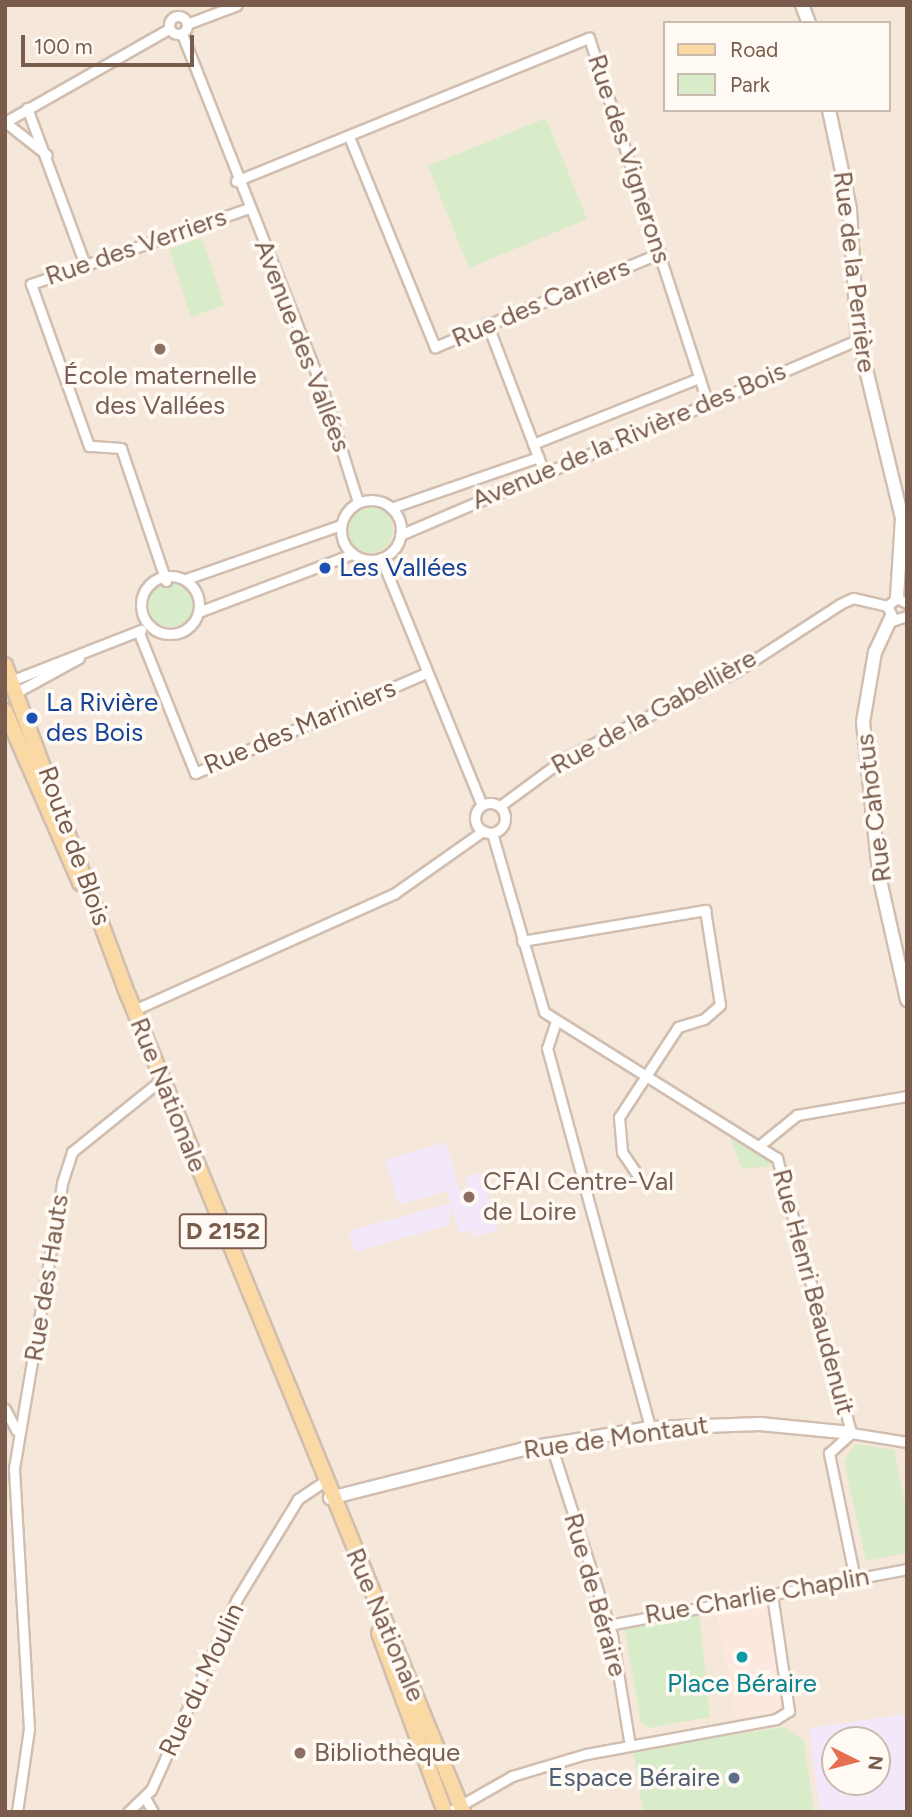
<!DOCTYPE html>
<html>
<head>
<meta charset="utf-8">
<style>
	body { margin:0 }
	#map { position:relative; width:912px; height:1817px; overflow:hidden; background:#fdf6ec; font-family:Figtree,sans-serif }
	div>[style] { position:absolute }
	.residential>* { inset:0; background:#f5e8da }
	.commercial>* { inset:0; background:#fde8e0 }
	.education>* { inset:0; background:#f3e8fa }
	.green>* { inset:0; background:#d8ecc9 }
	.round { border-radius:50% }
	.roads { filter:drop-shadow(2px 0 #d1beb0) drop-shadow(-2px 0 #d1beb0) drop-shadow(0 2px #d1beb0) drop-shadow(0 -2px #d1beb0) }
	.minor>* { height:9px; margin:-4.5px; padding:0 4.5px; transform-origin:4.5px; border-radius:4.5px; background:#fff }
	.minor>.ring { margin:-4.5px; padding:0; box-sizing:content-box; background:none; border:9px solid #fff; border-radius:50% }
	.tertiary>* { height:12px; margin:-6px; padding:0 6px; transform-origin:6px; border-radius:6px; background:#fff }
	.primary>* { height:14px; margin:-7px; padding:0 7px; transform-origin:7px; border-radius:7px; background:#fbd9a5 }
	.dots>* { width:19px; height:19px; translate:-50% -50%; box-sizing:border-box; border:4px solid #fffaf3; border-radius:50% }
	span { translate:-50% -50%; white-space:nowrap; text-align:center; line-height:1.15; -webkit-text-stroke:7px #fffaf3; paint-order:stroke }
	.shield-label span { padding:2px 5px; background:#fffaf3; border:2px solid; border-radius:5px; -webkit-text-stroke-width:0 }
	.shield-label { font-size:24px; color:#7a5c4d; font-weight:700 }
	.street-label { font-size:26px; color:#7a5c4d }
	.education-label { font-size:26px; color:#785e54 }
	.left { translate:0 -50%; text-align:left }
	.transit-label { font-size:26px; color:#164399 }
	.culture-label { font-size:26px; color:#0d838f }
	.service-label { font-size:26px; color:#4e5e75 }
	.right { translate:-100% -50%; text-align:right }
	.frame { position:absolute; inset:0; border:7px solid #7a5c4d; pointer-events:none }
	.legend { position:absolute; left:663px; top:21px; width:228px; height:91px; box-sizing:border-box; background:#fffaf3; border:2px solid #cabbb1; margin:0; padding:9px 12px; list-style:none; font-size:21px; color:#7a5c4d }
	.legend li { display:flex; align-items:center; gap:14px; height:35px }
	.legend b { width:35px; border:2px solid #cabbb1 }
	.north { position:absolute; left:821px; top:1726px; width:70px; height:70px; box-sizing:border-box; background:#fffaf3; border:2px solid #cabbb1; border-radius:50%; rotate:96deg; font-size:19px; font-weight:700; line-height:28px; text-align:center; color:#7a5c4d }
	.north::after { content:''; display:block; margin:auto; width:24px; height:32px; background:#e76f51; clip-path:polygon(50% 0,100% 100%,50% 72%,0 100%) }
	.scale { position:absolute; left:21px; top:35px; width:173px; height:32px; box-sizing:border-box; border:4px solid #7a5c4d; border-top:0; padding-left:9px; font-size:21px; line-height:24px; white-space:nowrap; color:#7a5c4d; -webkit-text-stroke:5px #fffaf3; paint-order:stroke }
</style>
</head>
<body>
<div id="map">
	<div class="residential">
		<i style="clip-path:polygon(evenodd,5px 5px,907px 5px,907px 1812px,5px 1812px,5px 5px,665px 23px,889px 23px,889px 110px,665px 110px,665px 23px,5px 5px,835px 1740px,877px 1740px,877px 1782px,835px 1782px,835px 1740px)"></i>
	</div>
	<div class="commercial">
		<i style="clip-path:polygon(767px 1604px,784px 1693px,779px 1711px,736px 1718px,717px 1614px)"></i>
	</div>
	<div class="education">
		<i style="clip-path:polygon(446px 1142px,460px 1191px,468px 1189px,465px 1177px,481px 1172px,498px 1230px,473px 1237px,471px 1230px,460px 1233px,451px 1207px,449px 1225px,355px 1252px,349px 1231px,451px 1203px,447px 1191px,399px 1205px,385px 1160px)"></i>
		<i style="clip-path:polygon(evenodd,907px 1714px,907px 1812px,820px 1812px,809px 1728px,907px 1714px,835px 1740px,877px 1740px,877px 1782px,835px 1782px,835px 1740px)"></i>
	</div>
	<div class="green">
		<i style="clip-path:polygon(546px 118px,587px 219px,469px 268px,428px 166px)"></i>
		<i style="clip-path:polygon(202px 238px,224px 305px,191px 317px,169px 249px)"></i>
		<i class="round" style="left:347px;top:507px;width:46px;height:46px"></i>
		<i class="round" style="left:149px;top:583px;width:44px;height:44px"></i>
		<i style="clip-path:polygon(729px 1135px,764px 1156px,772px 1166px,742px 1169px)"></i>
		<i style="clip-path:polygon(855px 1444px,894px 1450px,907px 1514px,907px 1553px,866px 1561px,844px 1461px)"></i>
		<i style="clip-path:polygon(699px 1612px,710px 1717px,649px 1728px,641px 1722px,624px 1626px)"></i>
		<i style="clip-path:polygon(784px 1727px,804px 1741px,814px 1812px,643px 1812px,633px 1750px)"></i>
	</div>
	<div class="roads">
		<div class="minor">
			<i class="ring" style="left:169px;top:16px;width:9px;height:9px"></i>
			<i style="left:187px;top:24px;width:53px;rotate:-20.8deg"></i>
			<i style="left:182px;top:34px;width:384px;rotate:68.4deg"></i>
			<i style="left:323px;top:391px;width:116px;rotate:72.5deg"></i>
			<i style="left:27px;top:108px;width:167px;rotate:69.7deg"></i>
			<i style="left:5px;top:122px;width:189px;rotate:-29.6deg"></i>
			<i style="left:5px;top:122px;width:53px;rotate:38.2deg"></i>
			<i style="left:350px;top:139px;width:225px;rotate:67.8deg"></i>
			<i style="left:435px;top:347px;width:244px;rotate:-22.7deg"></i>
			<i style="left:236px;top:181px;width:381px;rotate:-22.1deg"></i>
			<i style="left:589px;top:38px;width:385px;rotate:72deg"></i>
			<i style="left:487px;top:323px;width:160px;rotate:69.1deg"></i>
			<i style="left:533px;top:444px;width:179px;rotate:-21.7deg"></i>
			<i class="ring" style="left:341px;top:500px;width:51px;height:51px"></i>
			<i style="left:391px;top:508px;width:156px;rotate:-19.1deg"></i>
			<i style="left:400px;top:535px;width:498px;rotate:-23.1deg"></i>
			<i style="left:381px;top:558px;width:267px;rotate:67.8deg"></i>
			<i class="ring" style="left:141px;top:576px;width:49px;height:49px"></i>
			<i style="left:186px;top:579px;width:164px;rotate:-19.2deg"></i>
			<i style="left:166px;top:581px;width:140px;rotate:-108.7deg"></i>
			<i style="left:121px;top:448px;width:32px;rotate:-176deg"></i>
			<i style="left:89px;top:446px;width:172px;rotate:-109.7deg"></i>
			<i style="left:31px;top:284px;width:231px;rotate:-19.2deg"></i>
			<i style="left:887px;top:606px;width:16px;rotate:63deg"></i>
			<i style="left:894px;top:620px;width:14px;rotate:-17deg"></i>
			<i style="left:887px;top:606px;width:13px;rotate:-39deg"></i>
			<i style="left:897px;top:598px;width:11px;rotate:27deg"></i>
			<i style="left:201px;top:611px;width:161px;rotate:-20.7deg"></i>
			<i style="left:139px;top:633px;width:151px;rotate:68.2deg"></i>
			<i style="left:195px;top:773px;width:252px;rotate:-23.4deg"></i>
			<i style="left:8px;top:682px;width:143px;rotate:-21.4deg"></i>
			<i style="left:15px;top:693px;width:73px;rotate:-28.7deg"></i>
			<i class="ring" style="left:475px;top:803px;width:21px;height:21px"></i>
			<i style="left:500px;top:806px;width:81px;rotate:-36.4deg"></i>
			<i style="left:565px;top:758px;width:193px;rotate:-26.8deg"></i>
			<i style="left:737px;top:671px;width:123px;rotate:-33deg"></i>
			<i style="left:840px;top:604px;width:14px;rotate:-25deg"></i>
			<i style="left:853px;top:598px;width:35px;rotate:13deg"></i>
			<i style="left:492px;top:833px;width:186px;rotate:73.8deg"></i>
			<i style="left:544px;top:1012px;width:275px;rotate:32.1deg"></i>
			<i style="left:777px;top:1158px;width:285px;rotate:74.9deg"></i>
			<i style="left:522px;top:941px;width:186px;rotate:-9.6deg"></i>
			<i style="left:705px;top:910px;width:96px;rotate:81deg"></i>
			<i style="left:720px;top:1005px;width:21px;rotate:139deg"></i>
			<i style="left:704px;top:1019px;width:27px;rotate:163deg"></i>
			<i style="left:678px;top:1027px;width:108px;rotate:123.2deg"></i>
			<i style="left:619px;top:1117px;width:35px;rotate:85deg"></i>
			<i style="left:622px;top:1152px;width:29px;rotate:56deg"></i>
			<i style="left:134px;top:1010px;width:286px;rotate:-24.1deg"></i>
			<i style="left:395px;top:893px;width:108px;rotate:-35.2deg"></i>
			<i style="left:556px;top:1021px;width:28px;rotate:108deg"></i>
			<i style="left:547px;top:1048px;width:394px;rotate:74.8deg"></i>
			<i style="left:760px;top:1145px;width:48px;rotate:-39deg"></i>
			<i style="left:797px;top:1115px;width:112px;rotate:-9.8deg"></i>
			<i style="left:5px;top:1409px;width:24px;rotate:62deg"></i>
			<i style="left:551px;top:1445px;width:200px;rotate:72.2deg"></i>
			<i style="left:612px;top:1635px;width:112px;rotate:80.8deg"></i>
			<i style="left:855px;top:1579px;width:129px;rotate:-101.7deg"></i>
			<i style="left:829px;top:1453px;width:30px;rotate:-42deg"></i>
			<i style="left:851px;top:1433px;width:57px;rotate:9.1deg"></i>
			<i style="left:608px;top:1625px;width:304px;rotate:-10.6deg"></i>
			<i style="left:145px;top:1798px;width:16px;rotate:60deg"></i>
			<i style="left:17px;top:1812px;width:84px;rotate:-81.8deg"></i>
			<i style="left:29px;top:1729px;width:261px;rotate:-93.3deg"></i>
			<i style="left:14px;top:1468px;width:289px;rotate:-80.4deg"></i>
			<i style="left:62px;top:1183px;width:33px;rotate:-72deg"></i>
			<i style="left:72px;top:1152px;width:116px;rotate:-39deg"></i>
			<i style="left:128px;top:1812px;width:32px;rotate:-44deg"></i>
			<i style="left:151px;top:1790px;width:209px;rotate:-65.8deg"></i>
			<i style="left:237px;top:1599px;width:117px;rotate:-58.6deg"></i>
			<i style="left:298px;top:1499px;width:30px;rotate:-34deg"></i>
			<i style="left:449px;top:1812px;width:73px;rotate:-29.7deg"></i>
			<i style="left:512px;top:1776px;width:77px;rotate:-16.6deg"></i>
			<i style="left:586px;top:1754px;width:193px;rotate:-10.4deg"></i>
			<i style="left:776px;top:1719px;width:15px;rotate:-32deg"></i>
			<i style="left:789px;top:1711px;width:118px;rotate:-98.3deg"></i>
		</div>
		<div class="tertiary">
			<i style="left:802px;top:5px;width:19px;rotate:69deg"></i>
			<i style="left:829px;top:110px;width:101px;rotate:78deg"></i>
			<i style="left:850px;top:209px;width:123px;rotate:86.7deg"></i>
			<i style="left:857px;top:332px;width:191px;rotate:76.4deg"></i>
			<i style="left:902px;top:518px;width:80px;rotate:93.6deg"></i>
			<i style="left:891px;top:618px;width:38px;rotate:115deg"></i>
			<i style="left:875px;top:652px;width:71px;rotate:99.7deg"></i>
			<i style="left:863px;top:722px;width:159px;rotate:83.9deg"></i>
			<i style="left:880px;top:880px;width:123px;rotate:77.3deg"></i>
			<i style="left:330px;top:1498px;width:199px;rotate:-14.2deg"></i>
			<i style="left:523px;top:1449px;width:129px;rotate:-9.4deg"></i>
			<i style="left:650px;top:1428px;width:110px;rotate:-2.1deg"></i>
			<i style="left:760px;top:1424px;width:91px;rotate:5.6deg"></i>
		</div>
		<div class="primary">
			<i style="left:5px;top:665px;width:352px;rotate:69.6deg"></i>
			<i style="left:128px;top:995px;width:883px;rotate:67.7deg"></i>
			<i style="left:5px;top:711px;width:188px;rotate:66.4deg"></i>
			<i style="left:379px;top:1633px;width:191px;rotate:69.8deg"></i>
		</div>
	</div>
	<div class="dots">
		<i style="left:160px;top:349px;background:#8d6e63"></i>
		<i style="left:325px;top:568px;background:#1a4fb4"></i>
		<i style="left:32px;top:718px;background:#1a4fb4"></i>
		<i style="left:469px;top:1197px;background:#8d6e63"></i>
		<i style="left:742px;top:1657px;background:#0f9aa8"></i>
		<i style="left:300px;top:1753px;background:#8d6e63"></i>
		<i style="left:734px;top:1778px;background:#5c6f8a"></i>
	</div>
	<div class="shield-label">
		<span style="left:223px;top:1231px">D 2152</span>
	</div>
	<div class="street-label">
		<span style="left:629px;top:159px;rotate:72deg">Rue des Vignerons</span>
		<span style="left:136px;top:247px;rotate:-19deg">Rue des Verriers</span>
		<span style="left:854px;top:272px;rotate:83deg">Rue de la Perrière</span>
		<span style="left:541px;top:303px;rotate:-23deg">Rue des Carriers</span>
		<span style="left:302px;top:346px;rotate:69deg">Avenue des Vallées</span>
		<span style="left:629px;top:436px;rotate:-23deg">Avenue de la Rivière des Bois</span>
		<span style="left:654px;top:712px;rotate:-29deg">Rue de la Gabellière</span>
		<span style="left:300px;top:727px;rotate:-23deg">Rue des Mariniers</span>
		<span style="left:874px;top:808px;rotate:-97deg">Rue Cahotus</span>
		<span style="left:74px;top:846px;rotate:70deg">Route de Blois</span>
		<span style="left:168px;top:1095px;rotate:68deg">Rue Nationale</span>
		<span style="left:47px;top:1278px;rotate:-81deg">Rue des Hauts</span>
		<span style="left:813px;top:1292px;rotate:75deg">Rue Henri Beaudenuit</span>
		<span style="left:616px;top:1438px;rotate:-8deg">Rue de Montaut</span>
		<span style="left:595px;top:1595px;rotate:74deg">Rue de Béraire</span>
		<span style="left:757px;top:1596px;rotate:-10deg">Rue Charlie Chaplin</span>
		<span style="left:385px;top:1625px;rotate:67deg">Rue Nationale</span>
		<span style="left:202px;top:1680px;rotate:-65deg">Rue du Moulin</span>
	</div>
	<div class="education-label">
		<span style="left:160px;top:391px">École maternelle<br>des Vallées</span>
		<span class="left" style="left:483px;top:1197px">CFAI Centre-Val<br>de Loire</span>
		<span class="left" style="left:314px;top:1753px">Bibliothèque</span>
	</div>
	<div class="transit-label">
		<span class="left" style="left:339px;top:568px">Les Vallées</span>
		<span class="left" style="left:46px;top:718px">La Rivière<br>des Bois</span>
	</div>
	<div class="culture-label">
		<span style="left:742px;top:1684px">Place Béraire</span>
	</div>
	<div class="service-label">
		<span class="right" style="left:720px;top:1778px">Espace Béraire</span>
	</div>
	<div class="frame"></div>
	<ul class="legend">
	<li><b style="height:9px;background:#fbd9a5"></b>Road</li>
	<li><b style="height:19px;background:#d8ecc9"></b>Park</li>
	</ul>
	<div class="north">N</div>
	<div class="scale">100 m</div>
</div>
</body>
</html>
